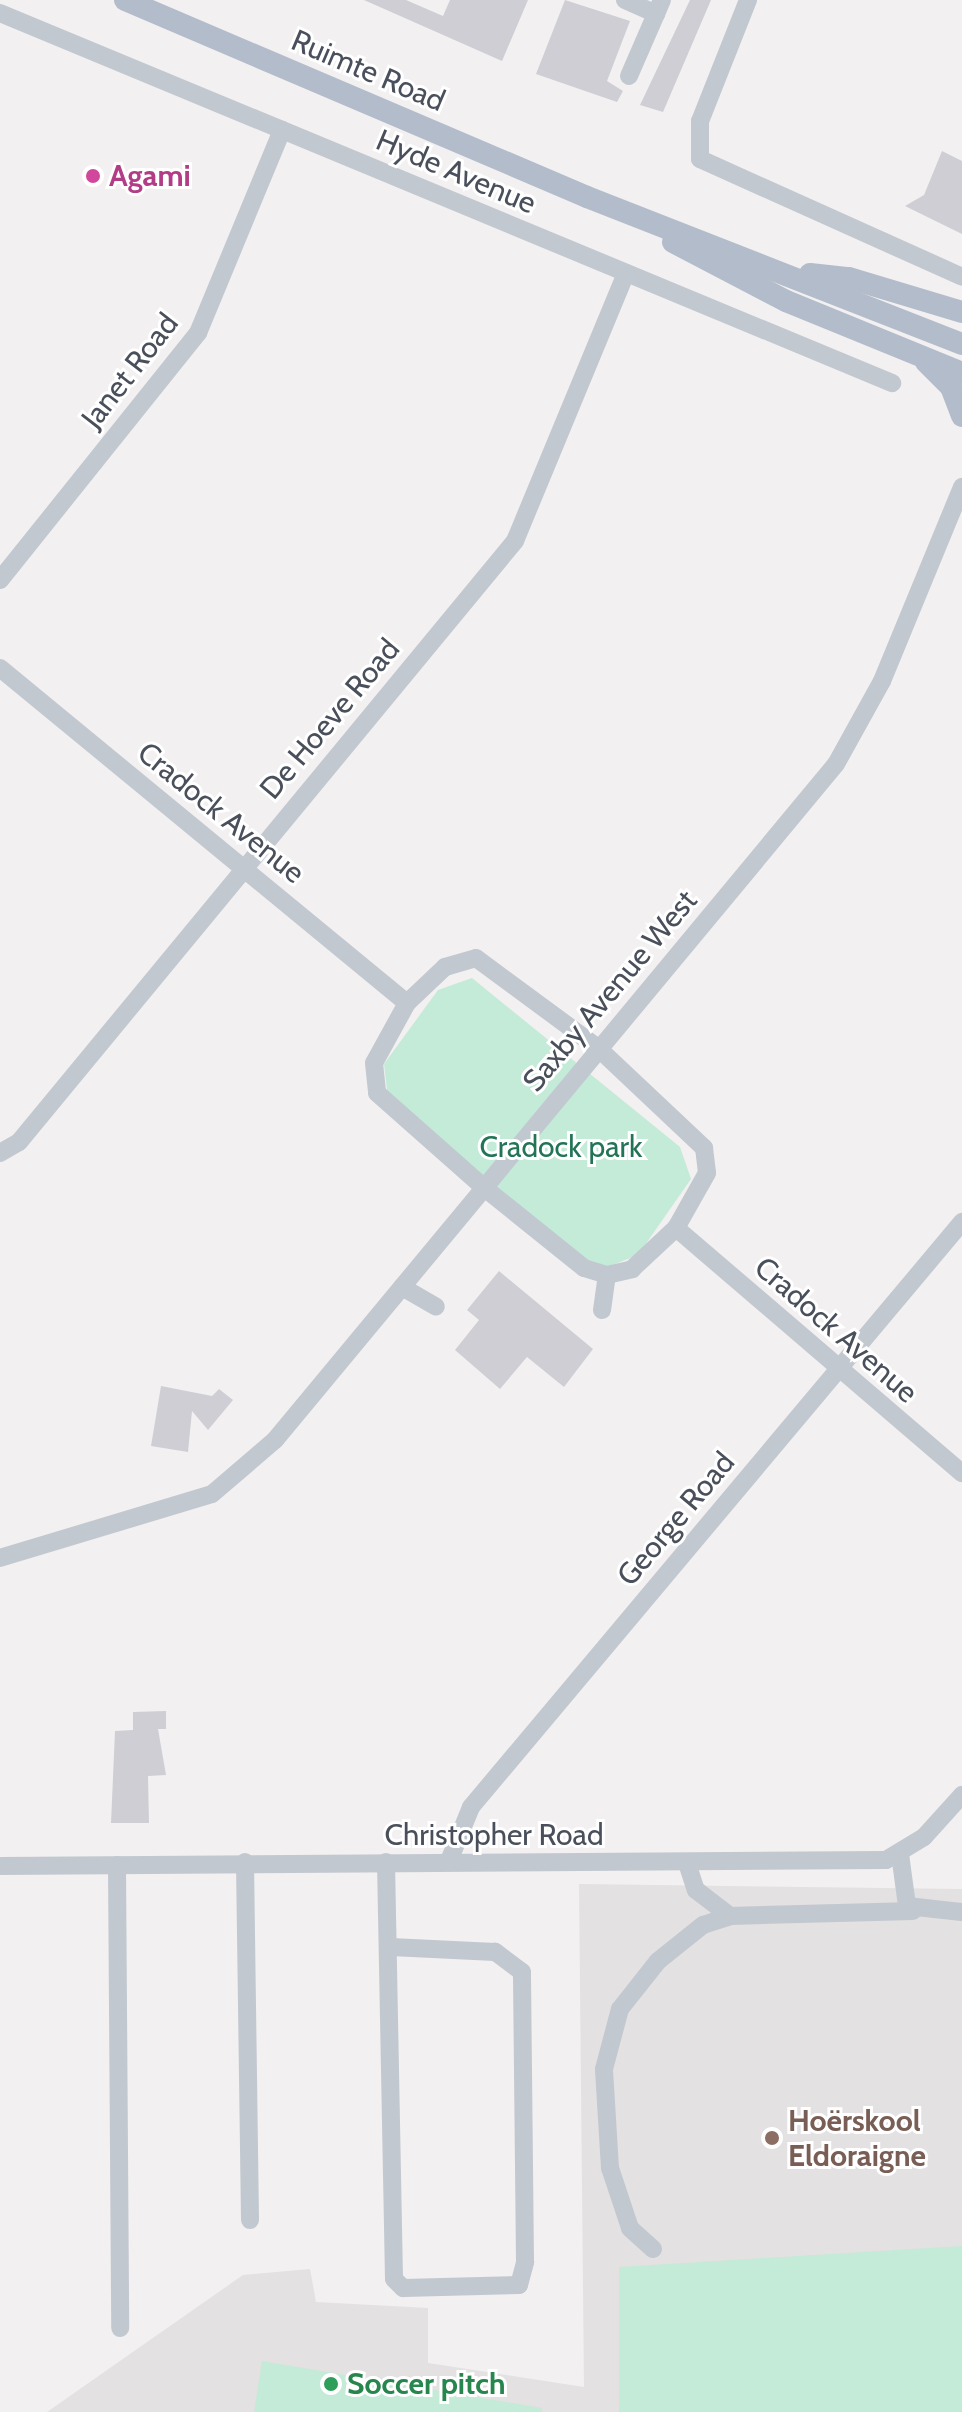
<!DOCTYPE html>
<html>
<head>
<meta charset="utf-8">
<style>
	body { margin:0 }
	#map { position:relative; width:962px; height:2412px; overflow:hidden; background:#f2f0f0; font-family:Cabin,sans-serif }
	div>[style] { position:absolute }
	.education>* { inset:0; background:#e3e1e1 }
	.green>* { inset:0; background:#c4ead8 }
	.building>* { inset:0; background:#ceced4 }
	.minor>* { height:18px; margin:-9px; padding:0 9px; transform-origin:9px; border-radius:9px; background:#c2c8d0 }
	.major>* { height:22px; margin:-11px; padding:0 11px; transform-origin:11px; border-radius:11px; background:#b3bccb }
	.dots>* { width:22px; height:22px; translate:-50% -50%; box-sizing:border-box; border:4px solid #fff; border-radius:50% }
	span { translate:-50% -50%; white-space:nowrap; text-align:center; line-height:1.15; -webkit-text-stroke:6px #fff; paint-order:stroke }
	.street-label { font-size:30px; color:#4a505b }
	.hotel-label { font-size:30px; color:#b23c85; font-weight:700 }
	.left { translate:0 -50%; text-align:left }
	.park-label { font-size:30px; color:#237457 }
	.education-label { font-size:30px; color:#785e54; font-weight:700 }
	.leisure-label { font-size:30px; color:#27864d; font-weight:700 }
</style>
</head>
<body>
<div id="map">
	<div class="education">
		<i style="clip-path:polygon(579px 1884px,962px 1889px,962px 2412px,47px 2412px,243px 2275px,310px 2269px,316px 2302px,428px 2308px,428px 2363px,584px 2387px)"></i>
	</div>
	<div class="green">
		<i style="clip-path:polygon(472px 978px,680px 1147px,691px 1179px,638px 1255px,607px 1267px,582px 1263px,388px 1098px,384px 1064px,438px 990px)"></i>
		<i style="clip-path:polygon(962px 2246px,962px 2412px,619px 2412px,619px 2267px)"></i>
		<i style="clip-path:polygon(262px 2361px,542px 2408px,542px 2412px,254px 2412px)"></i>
	</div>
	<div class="building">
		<i style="clip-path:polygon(364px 0,406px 0,443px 16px,450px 0,528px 0,502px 61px)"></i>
		<i style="clip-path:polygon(565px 0,630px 21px,607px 81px,623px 91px,617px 102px,536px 74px)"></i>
		<i style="clip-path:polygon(690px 0,711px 0,663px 112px,640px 105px)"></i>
		<i style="clip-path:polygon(942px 151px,962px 161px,962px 234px,905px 206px,924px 195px)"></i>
		<i style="clip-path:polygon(499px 1271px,593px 1349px,564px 1387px,527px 1357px,500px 1389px,455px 1350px,479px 1320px,467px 1310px)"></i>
		<i style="clip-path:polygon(161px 1386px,212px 1396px,219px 1389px,233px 1400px,208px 1430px,192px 1411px,188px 1452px,151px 1446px)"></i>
		<i style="clip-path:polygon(166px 1711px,166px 1729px,158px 1729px,166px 1775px,148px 1776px,149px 1823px,111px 1823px,115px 1731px,133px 1730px,133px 1712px)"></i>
	</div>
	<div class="minor">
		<i style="left:625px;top:0;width:34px;rotate:24deg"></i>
		<i style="left:656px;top:14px;width:15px;rotate:-67deg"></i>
		<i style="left:748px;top:0;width:130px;rotate:111.6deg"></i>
		<i style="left:700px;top:121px;width:38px;rotate:90deg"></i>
		<i style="left:700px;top:159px;width:287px;rotate:24.2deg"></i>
		<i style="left:0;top:13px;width:966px;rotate:22.53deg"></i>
		<i style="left:629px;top:76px;width:68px;rotate:-66.5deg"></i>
		<i style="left:0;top:580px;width:317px;rotate:-51.3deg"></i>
		<i style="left:198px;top:333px;width:220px;rotate:-67.5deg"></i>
		<i style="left:0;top:668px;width:527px;rotate:39.46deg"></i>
		<i style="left:407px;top:1003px;width:68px;rotate:118.8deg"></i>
		<i style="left:374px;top:1063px;width:30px;rotate:84deg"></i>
		<i style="left:377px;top:1093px;width:140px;rotate:41.5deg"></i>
		<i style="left:482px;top:1186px;width:131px;rotate:38.8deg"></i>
		<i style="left:584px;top:1268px;width:24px;rotate:17deg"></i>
		<i style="left:607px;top:1275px;width:26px;rotate:-13deg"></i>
		<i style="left:632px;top:1269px;width:60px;rotate:-43deg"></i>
		<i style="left:676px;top:1228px;width:377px;rotate:40.6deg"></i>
		<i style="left:407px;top:1003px;width:52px;rotate:-43.5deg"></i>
		<i style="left:445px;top:967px;width:32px;rotate:-16deg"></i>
		<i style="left:476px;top:958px;width:152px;rotate:36.4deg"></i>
		<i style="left:598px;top:1048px;width:146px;rotate:43.3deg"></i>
		<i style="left:704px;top:1148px;width:25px;rotate:83deg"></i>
		<i style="left:707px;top:1173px;width:63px;rotate:119.4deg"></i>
		<i style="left:0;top:1153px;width:22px;rotate:-30deg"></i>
		<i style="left:19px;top:1142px;width:779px;rotate:-50.47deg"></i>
		<i style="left:515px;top:541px;width:290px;rotate:-67.5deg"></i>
		<i style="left:402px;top:1287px;width:39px;rotate:30deg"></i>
		<i style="left:602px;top:1310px;width:35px;rotate:-82deg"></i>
		<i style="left:0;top:1558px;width:221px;rotate:-16.8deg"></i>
		<i style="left:212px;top:1494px;width:83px;rotate:-40.6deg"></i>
		<i style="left:275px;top:1440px;width:878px;rotate:-50.31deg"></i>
		<i style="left:836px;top:764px;width:95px;rotate:-61deg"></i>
		<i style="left:882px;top:681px;width:210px;rotate:-67.6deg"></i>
		<i style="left:900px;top:1854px;width:52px;rotate:82.3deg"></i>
		<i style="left:907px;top:1906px;width:55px;rotate:6.2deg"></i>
		<i style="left:449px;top:1861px;width:58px;rotate:-67.8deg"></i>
		<i style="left:471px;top:1807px;width:764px;rotate:-49.99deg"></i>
		<i style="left:245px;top:1862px;width:358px;rotate:89.2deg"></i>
		<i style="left:386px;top:1862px;width:417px;rotate:88.9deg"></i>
		<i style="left:394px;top:2279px;width:13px;rotate:45deg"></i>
		<i style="left:403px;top:2288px;width:116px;rotate:-1.5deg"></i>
		<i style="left:519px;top:2285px;width:24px;rotate:-75deg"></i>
		<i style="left:525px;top:2262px;width:290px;rotate:-90.6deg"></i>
		<i style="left:522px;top:1972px;width:34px;rotate:-143deg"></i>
		<i style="left:495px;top:1952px;width:104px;rotate:-177.2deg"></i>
		<i style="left:687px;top:1863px;width:28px;rotate:72deg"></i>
		<i style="left:696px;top:1890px;width:43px;rotate:37.4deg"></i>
		<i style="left:117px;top:1865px;width:463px;rotate:89.6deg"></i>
		<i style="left:0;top:1866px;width:886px;rotate:-0.39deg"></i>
		<i style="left:886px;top:1860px;width:44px;rotate:-31.2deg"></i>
		<i style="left:924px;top:1837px;width:57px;rotate:-47.9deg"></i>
		<i style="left:653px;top:2249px;width:31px;rotate:-138deg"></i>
		<i style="left:630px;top:2228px;width:63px;rotate:-108.4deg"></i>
		<i style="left:610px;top:2168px;width:99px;rotate:-93.5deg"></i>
		<i style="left:604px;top:2069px;width:62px;rotate:-75.1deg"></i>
		<i style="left:620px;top:2009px;width:61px;rotate:-51.6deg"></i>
		<i style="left:658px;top:1961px;width:58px;rotate:-38.7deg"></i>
		<i style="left:703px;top:1925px;width:28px;rotate:-18deg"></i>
		<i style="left:730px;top:1916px;width:183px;rotate:-1.6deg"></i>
	</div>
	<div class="major">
		<i style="left:125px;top:0;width:502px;rotate:23.09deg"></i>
		<i style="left:587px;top:197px;width:403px;rotate:21.4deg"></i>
		<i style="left:673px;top:242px;width:127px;rotate:27.6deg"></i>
		<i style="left:786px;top:301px;width:190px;rotate:22.2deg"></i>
		<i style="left:810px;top:274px;width:39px;rotate:6deg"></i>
		<i style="left:849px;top:278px;width:118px;rotate:16.7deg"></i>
		<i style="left:926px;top:362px;width:35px;rotate:45deg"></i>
		<i style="left:951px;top:387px;width:31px;rotate:69deg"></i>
	</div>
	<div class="dots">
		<i style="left:93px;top:176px;background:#d1479c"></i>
		<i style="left:772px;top:2138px;background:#8d6e63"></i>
		<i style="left:331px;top:2384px;background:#2e9e5b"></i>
	</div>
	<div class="street-label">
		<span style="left:368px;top:71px;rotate:23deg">Ruimte Road</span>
		<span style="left:456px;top:172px;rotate:23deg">Hyde Avenue</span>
		<span style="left:130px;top:371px;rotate:-52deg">Janet Road</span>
		<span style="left:330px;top:719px;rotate:-50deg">De Hoeve Road</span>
		<span style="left:221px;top:813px;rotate:39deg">Cradock Avenue</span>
		<span style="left:610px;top:991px;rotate:-50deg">Saxby Avenue West</span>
		<span style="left:836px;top:1330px;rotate:41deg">Cradock Avenue</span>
		<span style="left:676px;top:1519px;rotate:-50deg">George Road</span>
		<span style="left:494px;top:1835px">Christopher Road</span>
	</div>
	<div class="hotel-label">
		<span class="left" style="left:109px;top:176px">Agami</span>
	</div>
	<div class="park-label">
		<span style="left:561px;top:1147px">Cradock park</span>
	</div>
	<div class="education-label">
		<span class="left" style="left:788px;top:2138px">Hoërskool<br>Eldoraigne</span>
	</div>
	<div class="leisure-label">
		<span class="left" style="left:347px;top:2384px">Soccer pitch</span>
	</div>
</div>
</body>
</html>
